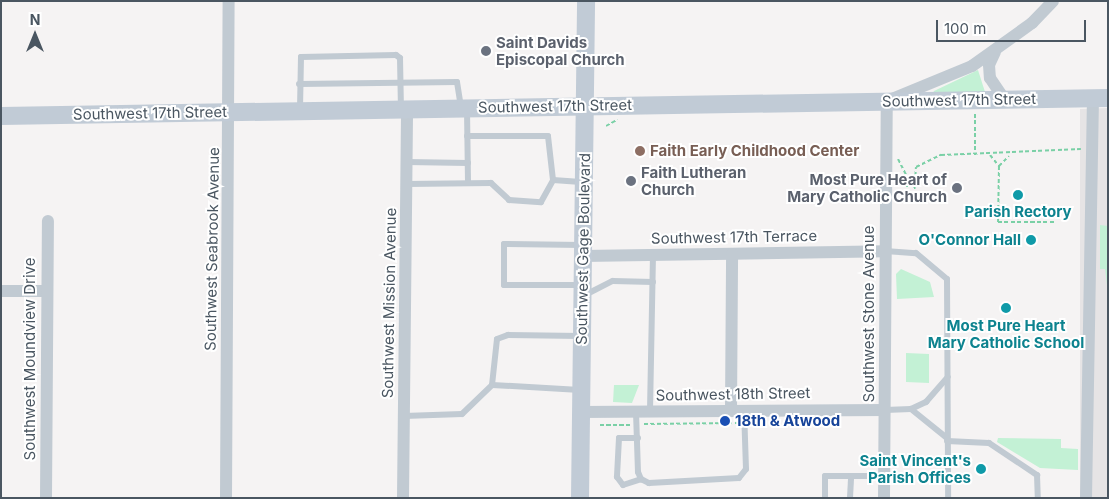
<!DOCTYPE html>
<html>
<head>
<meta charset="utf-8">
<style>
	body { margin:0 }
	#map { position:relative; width:1109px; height:499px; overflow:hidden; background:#f5f3f3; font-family:Inter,sans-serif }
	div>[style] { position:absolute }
	.education>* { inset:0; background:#e6e4e5 }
	.green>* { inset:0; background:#c3f1d5 }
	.path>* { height:2px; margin-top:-1px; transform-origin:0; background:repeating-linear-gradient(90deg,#7ad0a6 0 4px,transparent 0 6.5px) }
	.lane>* { height:6px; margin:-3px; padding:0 3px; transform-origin:3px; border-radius:3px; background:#c1cad2 }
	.street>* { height:12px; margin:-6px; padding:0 6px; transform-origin:6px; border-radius:6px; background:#c1cad2 }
	.secondary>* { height:18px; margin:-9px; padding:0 9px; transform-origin:9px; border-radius:9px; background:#c1cbd6 }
	.dots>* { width:14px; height:14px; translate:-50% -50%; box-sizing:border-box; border:2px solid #fff; border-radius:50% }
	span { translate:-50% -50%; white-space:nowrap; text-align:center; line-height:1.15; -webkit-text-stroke:4px #fff; paint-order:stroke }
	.worship-label { font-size:15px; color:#5b616d; font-weight:700 }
	.left { translate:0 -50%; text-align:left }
	.right { translate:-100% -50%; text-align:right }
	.street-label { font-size:15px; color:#4a5661 }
	.education-label { font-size:15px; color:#785e54; font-weight:700 }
	.culture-label { font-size:15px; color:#0d838f; font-weight:700 }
	.transit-label { font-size:15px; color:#164399; font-weight:700 }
	.frame { position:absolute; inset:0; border:2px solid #4a5661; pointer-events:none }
	.north { position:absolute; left:10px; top:10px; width:50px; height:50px; -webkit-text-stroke:4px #fff; paint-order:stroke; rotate:0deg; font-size:14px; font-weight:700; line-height:20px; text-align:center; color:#4a5661 }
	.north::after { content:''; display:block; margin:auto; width:18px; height:22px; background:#4a5661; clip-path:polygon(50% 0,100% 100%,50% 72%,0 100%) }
	.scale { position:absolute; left:936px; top:20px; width:150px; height:22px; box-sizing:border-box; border:2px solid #4a5661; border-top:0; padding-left:6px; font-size:15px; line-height:18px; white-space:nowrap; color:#4a5661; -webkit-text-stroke:4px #fff; paint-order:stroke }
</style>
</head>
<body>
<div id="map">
	<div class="education">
		<i style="clip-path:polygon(1108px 108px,1108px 498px,1080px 498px,1080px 109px)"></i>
	</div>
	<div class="green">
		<i style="clip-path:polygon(978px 70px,985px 92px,933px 93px,934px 91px)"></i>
		<i style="clip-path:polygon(1100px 225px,1108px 226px,1108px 293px,1105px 269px,1100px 269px)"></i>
		<i style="clip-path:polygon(901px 269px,930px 282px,934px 297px,897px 299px,896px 274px)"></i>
		<i style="clip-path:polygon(906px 353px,929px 354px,929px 383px,906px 382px)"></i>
		<i style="clip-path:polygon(614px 385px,639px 385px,632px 403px,613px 402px)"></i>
		<i style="clip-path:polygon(998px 438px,1061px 439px,1061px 448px,1078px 449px,1078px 470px,1040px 468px,997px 442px)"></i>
	</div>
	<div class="path">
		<i style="left:975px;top:114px;width:41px;rotate:90deg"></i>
		<i style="left:606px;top:126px;width:13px;rotate:-29deg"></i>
		<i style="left:990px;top:155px;width:14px;rotate:51deg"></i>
		<i style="left:999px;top:166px;width:56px;rotate:91deg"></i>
		<i style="left:998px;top:222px;width:57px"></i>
		<i style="left:898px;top:159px;width:20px;rotate:63deg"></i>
		<i style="left:907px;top:177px;width:18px;rotate:90deg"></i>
		<i style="left:907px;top:195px;width:13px"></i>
		<i style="left:999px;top:166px;width:14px;rotate:-45deg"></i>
		<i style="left:914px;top:195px;width:28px;rotate:-86deg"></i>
		<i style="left:916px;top:167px;width:28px;rotate:-26deg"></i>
		<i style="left:941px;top:155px;width:140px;rotate:-2.5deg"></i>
		<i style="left:644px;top:424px;width:93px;rotate:-0.6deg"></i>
		<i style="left:600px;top:425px;width:30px"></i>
	</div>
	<div class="lane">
		<i style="left:299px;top:84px;width:158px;rotate:-0.7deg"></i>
		<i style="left:457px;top:82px;width:25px;rotate:81deg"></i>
		<i style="left:300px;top:109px;width:52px;rotate:-88.9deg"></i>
		<i style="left:301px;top:57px;width:95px;rotate:-1.2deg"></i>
		<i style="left:396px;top:55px;width:5px;rotate:37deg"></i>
		<i style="left:400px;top:58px;width:51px;rotate:88.9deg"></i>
		<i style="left:467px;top:110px;width:72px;rotate:89.2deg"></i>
		<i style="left:407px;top:162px;width:61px;rotate:0.9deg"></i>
		<i style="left:553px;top:180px;width:28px;rotate:4deg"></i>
		<i style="left:407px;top:184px;width:84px;rotate:-0.7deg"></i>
		<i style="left:491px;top:183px;width:25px;rotate:43deg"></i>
		<i style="left:509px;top:200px;width:32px;rotate:4deg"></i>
		<i style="left:541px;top:202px;width:25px;rotate:-61deg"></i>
		<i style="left:553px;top:180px;width:44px;rotate:-96.5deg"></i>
		<i style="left:548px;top:136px;width:81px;rotate:180deg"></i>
		<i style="left:885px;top:251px;width:31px;rotate:4deg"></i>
		<i style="left:916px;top:253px;width:40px;rotate:40deg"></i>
		<i style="left:947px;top:279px;width:219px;rotate:89.7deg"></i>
		<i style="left:581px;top:285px;width:77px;rotate:180deg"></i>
		<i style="left:504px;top:285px;width:41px;rotate:-90deg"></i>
		<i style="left:504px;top:244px;width:78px;rotate:0.7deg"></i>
		<i style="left:585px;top:295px;width:31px;rotate:-27deg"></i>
		<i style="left:613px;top:281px;width:40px;rotate:1.4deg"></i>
		<i style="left:580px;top:390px;width:88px;rotate:-176.7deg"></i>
		<i style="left:492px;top:385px;width:46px;rotate:-83.8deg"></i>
		<i style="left:497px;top:339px;width:12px;rotate:-20deg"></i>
		<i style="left:508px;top:335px;width:73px;rotate:0.8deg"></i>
		<i style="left:911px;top:409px;width:46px;rotate:38.9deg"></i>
		<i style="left:885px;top:410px;width:26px;rotate:-2deg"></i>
		<i style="left:911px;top:409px;width:17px;rotate:-25deg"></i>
		<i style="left:926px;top:402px;width:33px;rotate:-49deg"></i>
		<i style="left:650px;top:411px;width:156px;rotate:-88.9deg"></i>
		<i style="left:636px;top:412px;width:60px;rotate:88.1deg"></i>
		<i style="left:638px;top:472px;width:8px;rotate:67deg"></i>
		<i style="left:641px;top:479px;width:9px;rotate:27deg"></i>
		<i style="left:649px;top:483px;width:90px;rotate:-3.2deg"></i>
		<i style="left:739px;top:478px;width:11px;rotate:-52deg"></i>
		<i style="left:746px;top:469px;width:59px;rotate:-91.9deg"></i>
		<i style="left:404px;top:416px;width:58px;rotate:-2deg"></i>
		<i style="left:462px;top:414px;width:42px;rotate:-44deg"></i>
		<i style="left:638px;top:438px;width:19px;rotate:180deg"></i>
		<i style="left:619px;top:438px;width:39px;rotate:93deg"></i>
		<i style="left:617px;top:477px;width:10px;rotate:53deg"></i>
		<i style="left:623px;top:485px;width:19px;rotate:-18deg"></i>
		<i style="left:947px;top:441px;width:42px;rotate:2.7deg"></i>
		<i style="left:989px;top:443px;width:58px;rotate:33.7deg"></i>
		<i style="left:1037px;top:475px;width:23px;rotate:88deg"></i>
		<i style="left:825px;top:498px;width:22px;rotate:-90deg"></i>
		<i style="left:825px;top:476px;width:26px"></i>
		<i style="left:850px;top:498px;width:22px;rotate:-87deg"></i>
		<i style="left:851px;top:476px;width:33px"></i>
	</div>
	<div class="street">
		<i style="left:995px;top:52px;width:14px;rotate:115deg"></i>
		<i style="left:989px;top:65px;width:13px;rotate:86deg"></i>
		<i style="left:990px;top:78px;width:27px;rotate:56deg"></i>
		<i style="left:583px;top:256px;width:302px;rotate:-0.9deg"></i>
		<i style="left:1px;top:291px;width:46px"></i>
		<i style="left:731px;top:410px;width:156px;rotate:-89.6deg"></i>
		<i style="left:581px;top:412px;width:304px;rotate:-0.4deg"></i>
		<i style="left:46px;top:498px;width:277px;rotate:-89.6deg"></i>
		<i style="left:226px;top:498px;width:497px;rotate:-89.7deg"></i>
		<i style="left:403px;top:498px;width:389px;rotate:-89.4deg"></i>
		<i style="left:884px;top:498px;width:397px;rotate:-89.6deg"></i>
		<i style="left:887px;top:101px;width:92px;rotate:-22.4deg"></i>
		<i style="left:972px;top:66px;width:74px;rotate:-35.6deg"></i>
		<i style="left:1032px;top:23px;width:30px;rotate:-46deg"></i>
		<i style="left:1086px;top:498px;width:400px;rotate:-89deg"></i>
	</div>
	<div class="secondary">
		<i style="left:1px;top:116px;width:1107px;rotate:-0.93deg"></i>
		<i style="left:580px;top:498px;width:497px;rotate:-89.3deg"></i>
	</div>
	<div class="dots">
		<i style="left:486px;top:51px;background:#6b7280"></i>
		<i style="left:640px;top:151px;background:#8d6e63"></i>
		<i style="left:631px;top:181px;background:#6b7280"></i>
		<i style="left:957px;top:188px;background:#6b7280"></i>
		<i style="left:1018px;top:195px;background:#0f9aa8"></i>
		<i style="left:1031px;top:240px;background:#0f9aa8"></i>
		<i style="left:1006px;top:308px;background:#0f9aa8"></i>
		<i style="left:725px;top:421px;background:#1a4fb4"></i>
		<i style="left:981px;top:469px;background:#0f9aa8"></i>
	</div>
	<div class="worship-label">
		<span class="left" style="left:496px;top:51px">Saint Davids<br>Episcopal Church</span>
		<span class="left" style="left:641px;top:181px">Faith Lutheran<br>Church</span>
		<span class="right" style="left:947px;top:188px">Most Pure Heart of<br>Mary Catholic Church</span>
	</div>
	<div class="street-label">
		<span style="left:959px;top:100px;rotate:-1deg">Southwest 17th Street</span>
		<span style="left:555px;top:106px;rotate:-1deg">Southwest 17th Street</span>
		<span style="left:150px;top:113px;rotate:-1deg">Southwest 17th Street</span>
		<span style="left:734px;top:237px;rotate:-1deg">Southwest 17th Terrace</span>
		<span style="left:212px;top:249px;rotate:-89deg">Southwest Seabrook Avenue</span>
		<span style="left:583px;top:249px;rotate:-89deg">Southwest Gage Boulevard</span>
		<span style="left:389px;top:303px;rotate:-89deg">Southwest Mission Avenue</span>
		<span style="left:869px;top:314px;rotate:-90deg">Southwest Stone Avenue</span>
		<span style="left:30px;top:359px;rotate:-90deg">Southwest Moundview Drive</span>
		<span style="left:733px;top:394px;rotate:-1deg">Southwest 18th Street</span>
	</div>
	<div class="education-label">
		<span class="left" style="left:650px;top:151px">Faith Early Childhood Center</span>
	</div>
	<div class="culture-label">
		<span style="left:1018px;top:212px">Parish Rectory</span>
		<span class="right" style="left:1021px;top:240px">O'Connor Hall</span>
		<span style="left:1006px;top:334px">Most Pure Heart<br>Mary Catholic School</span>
		<span class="right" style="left:971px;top:469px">Saint Vincent's<br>Parish Offices</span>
	</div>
	<div class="transit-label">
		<span class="left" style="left:735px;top:421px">18th &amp; Atwood</span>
	</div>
	<div class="frame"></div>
	<div class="north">N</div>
	<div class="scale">100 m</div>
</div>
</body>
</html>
